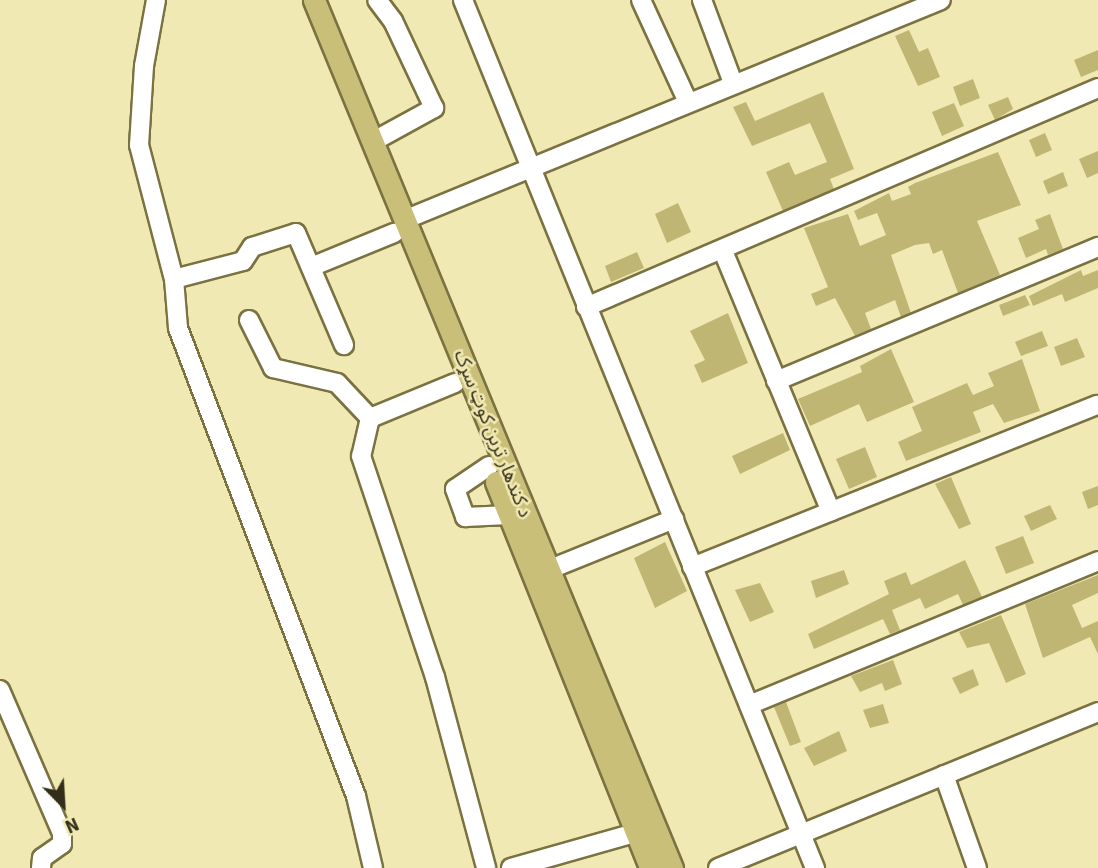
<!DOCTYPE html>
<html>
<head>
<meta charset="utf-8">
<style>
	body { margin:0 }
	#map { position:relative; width:1098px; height:868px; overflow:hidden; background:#f1e9b3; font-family:"Source Sans 3","Noto Sans Arabic",sans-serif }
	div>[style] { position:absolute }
	.building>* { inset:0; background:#c0b674 }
	.roads { filter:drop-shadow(2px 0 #7a7240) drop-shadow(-2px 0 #7a7240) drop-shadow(0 2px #7a7240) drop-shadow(0 -2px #7a7240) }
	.minor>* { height:18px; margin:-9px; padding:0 9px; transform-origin:9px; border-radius:9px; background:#fff }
	.major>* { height:21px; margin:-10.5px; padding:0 10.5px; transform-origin:10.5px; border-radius:10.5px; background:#c9bf79 }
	span { translate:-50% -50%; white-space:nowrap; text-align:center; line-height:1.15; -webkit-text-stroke:5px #f1e9b3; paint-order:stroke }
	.street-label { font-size:19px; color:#322e19 }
	.north { position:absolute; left:28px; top:770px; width:70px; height:70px; -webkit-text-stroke:5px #f1e9b3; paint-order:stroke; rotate:156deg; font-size:19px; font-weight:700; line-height:28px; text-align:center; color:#322e19 }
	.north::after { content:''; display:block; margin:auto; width:24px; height:32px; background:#322e19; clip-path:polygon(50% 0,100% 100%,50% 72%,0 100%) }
</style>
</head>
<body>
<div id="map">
	<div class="building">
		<i style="clip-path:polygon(909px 30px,919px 52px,928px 48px,940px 77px,918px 86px,895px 36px)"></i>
		<i style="clip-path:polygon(1098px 50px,1098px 70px,1081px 77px,1074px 60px)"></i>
		<i style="clip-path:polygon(973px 79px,980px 98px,960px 106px,953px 87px)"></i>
		<i style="clip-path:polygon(823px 92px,854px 169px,830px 179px,834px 189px,783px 211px,766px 172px,789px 162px,795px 175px,827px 162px,810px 123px,752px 146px,733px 107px,746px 102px,755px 121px)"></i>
		<i style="clip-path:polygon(1008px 97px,1013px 109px,995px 120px,988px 105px)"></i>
		<i style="clip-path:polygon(954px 103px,964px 126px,942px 136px,932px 112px)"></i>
		<i style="clip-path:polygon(1045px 133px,1052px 150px,1036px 157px,1029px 140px)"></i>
		<i style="clip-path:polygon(1098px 151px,1098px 173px,1087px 178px,1079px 159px)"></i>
		<i style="clip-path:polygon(998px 152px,1021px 205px,977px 221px,1000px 275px,958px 293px,942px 250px,933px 254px,929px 243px,915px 245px,891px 255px,911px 313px,901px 317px,895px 300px,865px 313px,871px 329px,855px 336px,835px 298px,816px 306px,811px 294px,828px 287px,804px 228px,848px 214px,860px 246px,886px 235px,877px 213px,858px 220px,854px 211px,889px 193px,892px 201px,911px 194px,908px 187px,915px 183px)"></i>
		<i style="clip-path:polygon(1063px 172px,1068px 186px,1048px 194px,1043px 181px)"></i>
		<i style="clip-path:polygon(678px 203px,691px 232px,667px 243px,655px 214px)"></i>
		<i style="clip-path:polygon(1050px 214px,1063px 249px,1048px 255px,1046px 249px,1026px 258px,1018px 238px,1039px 229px,1035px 220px)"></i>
		<i style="clip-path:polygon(637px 252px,644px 268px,611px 282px,605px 266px)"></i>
		<i style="clip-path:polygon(1081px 270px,1083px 276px,1098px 270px,1098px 288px,1065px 302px,1062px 294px,1033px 306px,1029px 296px)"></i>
		<i style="clip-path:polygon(1025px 295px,1030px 305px,1003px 316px,999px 305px)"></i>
		<i style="clip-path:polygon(728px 313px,748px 363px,702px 383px,694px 365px,705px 360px,690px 331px)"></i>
		<i style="clip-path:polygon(1042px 331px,1048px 346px,1021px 356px,1015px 342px)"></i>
		<i style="clip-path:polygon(1077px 338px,1085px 357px,1061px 366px,1054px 347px)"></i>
		<i style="clip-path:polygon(891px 349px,914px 402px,867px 422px,859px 404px,810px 426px,798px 399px,862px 372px,860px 366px)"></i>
		<i style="clip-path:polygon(1022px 359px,1040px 411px,1004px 423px,993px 404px,973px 412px,981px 432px,906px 461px,898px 442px,922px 431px,912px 407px,967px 383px,973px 395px,994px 386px,988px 373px)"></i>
		<i style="clip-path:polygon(783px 433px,790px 450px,740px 474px,732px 456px)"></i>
		<i style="clip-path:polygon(865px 447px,877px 477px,849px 489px,836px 459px)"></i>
		<i style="clip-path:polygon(951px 477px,971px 524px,959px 529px,935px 484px)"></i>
		<i style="clip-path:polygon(1098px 486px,1098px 505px,1088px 509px,1082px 492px)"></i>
		<i style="clip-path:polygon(1050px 505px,1057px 519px,1031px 531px,1024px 516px)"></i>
		<i style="clip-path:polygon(1023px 536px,1034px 563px,1006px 574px,995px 547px)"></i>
		<i style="clip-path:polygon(665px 542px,687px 591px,655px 608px,634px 558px)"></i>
		<i style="clip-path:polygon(965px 560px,982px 597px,963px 605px,958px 594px,925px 609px,920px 598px,892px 610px,900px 630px,890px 634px,883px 619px,814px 649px,808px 634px,889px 594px,884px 581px,906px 572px,911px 585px)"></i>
		<i style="clip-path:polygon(844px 570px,849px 584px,816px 598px,811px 581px)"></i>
		<i style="clip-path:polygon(1098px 575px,1098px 593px,1072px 605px,1082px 628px,1098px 621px,1098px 654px,1090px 637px,1043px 658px,1025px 604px)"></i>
		<i style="clip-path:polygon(760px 583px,774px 612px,750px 622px,735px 590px)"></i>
		<i style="clip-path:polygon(1001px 615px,1026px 674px,1006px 683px,989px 643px,967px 648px,959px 632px)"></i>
		<i style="clip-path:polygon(893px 660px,902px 684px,885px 691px,882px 683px,860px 692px,851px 676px)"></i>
		<i style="clip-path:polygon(973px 669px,979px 685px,960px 694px,952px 678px)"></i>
		<i style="clip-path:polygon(786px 702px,801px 742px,790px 746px,774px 707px)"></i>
		<i style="clip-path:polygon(883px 704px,889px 723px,870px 728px,863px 710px)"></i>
		<i style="clip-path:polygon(839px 731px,847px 751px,814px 766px,804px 748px)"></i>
	</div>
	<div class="roads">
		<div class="minor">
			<i style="left:156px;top:0;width:67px;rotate:100.3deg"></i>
			<i style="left:144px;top:66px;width:79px;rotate:93.6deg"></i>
			<i style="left:139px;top:145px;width:138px;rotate:75.4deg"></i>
			<i style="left:174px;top:279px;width:49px;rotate:85.3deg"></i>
			<i style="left:178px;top:328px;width:501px;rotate:69.18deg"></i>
			<i style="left:356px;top:796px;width:74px;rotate:76.7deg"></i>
			<i style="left:463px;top:0;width:937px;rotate:67.93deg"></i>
			<i style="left:641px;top:0;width:112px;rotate:65.3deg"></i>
			<i style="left:702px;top:0;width:89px;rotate:69.5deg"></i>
			<i style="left:372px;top:142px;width:71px;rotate:-28.7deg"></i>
			<i style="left:434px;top:108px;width:96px;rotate:-115.2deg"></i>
			<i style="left:393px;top:21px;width:26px;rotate:-127deg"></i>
			<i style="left:404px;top:220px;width:580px;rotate:-22.28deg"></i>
			<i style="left:723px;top:251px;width:282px;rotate:67.5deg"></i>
			<i style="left:311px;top:267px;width:90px;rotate:-22.3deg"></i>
			<i style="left:174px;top:279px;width:71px;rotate:-14.6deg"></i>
			<i style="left:243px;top:261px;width:17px;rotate:-57deg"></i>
			<i style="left:252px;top:247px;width:46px;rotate:-17.7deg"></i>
			<i style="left:296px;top:233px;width:122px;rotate:66.8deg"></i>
			<i style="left:586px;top:307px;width:557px;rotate:-23.16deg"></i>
			<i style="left:249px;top:320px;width:54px;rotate:63.4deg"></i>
			<i style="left:273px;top:368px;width:66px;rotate:13.2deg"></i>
			<i style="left:337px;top:383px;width:48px;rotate:46.7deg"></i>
			<i style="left:776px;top:381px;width:349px;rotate:-22.6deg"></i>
			<i style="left:455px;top:383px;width:92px;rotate:157.6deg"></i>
			<i style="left:370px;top:418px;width:39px;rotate:103deg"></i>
			<i style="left:361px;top:456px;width:233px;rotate:71.5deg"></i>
			<i style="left:435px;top:677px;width:198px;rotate:75deg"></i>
			<i style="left:489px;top:466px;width:41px;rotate:145.9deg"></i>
			<i style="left:455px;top:489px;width:30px;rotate:70deg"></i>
			<i style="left:465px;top:517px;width:44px;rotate:-2.6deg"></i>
			<i style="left:692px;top:567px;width:437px;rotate:-21.8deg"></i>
			<i style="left:538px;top:574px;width:147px;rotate:-22deg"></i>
			<i style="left:0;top:690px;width:156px;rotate:66.6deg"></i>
			<i style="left:62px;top:833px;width:11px;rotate:90deg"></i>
			<i style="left:62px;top:844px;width:24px;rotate:145deg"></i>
			<i style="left:42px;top:858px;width:10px;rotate:96deg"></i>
			<i style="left:749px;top:705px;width:378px;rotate:-22.4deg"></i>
			<i style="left:944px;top:775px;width:99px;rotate:70.5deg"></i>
			<i style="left:511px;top:868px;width:129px;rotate:-15.8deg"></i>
			<i style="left:718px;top:868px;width:411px;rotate:-22.3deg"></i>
		</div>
		<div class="major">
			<i style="left:314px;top:0;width:939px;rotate:67.59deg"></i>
			<i style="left:496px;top:482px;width:416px;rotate:68.2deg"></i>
		</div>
	</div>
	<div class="street-label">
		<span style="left:492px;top:434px;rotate:68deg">د کندهار ترين کوټ سړک</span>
	</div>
	<div class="north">N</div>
</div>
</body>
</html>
